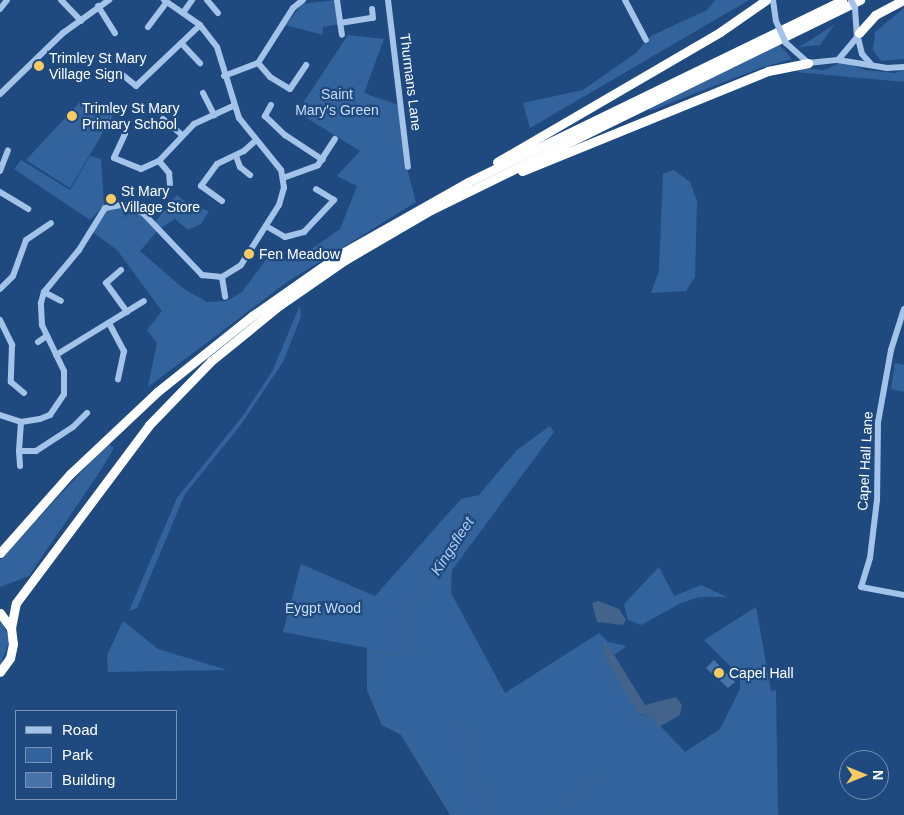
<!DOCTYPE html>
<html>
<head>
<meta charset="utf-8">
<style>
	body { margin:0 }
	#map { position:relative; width:904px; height:815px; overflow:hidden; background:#1f4a7f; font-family:Helvetica,sans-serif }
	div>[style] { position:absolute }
	.green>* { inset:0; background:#33639d }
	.water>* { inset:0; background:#43638a }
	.stream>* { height:1px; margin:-0.5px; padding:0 0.5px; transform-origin:0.5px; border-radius:0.5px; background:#43638a }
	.building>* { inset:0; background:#4873a9 }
	.minor>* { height:6px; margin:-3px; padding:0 3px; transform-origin:3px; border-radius:3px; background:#a4c3e8 }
	.highway>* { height:9px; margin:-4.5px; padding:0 4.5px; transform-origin:4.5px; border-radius:4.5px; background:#fff }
	.minor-bridge>* { height:6px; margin:-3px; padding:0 3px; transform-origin:3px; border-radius:3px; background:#a4c3e8 }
	.dots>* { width:14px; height:14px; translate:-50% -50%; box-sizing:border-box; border:2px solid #1f4a7f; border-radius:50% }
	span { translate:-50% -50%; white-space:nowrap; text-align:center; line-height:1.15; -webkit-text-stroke:4.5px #1f4a7f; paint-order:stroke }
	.poi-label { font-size:14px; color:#fff }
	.left { translate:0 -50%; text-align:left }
	.street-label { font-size:14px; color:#fff }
	.park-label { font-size:14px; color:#c8ddf6 }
	.water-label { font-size:15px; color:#afcdf0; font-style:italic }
	.legend { position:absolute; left:15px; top:710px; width:162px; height:90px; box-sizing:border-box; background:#1f4a7f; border:1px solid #7992b2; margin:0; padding:6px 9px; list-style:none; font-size:15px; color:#fff }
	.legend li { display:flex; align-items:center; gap:10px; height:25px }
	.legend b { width:25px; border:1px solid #7992b2 }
	.north { position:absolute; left:839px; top:750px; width:50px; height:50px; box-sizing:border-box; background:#1f4a7f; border:1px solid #7992b2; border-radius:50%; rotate:90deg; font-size:14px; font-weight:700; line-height:20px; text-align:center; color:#fff }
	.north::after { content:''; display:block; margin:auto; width:18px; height:22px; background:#f6cb64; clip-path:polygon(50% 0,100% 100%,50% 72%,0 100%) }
</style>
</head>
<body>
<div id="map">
	<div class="green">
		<i style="clip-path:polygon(335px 0,339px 24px,323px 27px,323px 35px,286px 25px,302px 4px)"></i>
		<i style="clip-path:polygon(715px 0,749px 0,530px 128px,523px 103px,583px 90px,636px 53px,651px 36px,707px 10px)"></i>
		<i style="clip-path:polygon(904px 8px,904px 59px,881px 61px,873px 50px,875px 32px)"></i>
		<i style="clip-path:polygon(835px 24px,820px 45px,798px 47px,809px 41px)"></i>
		<i style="clip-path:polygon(348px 35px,384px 39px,364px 93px,401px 106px,407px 169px,416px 202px,287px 282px,148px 387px,157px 343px,147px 330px,162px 311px,117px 250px,90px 230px,105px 208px,127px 206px,154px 223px,177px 195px,189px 205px,209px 211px,201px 224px,188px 230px,175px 219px,159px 229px,140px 251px,184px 289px,207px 302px,226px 301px,242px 292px,270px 254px,283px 261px,313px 248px,340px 229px,357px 186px,337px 176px,360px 151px,297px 112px)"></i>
		<i style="clip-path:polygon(777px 42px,792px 59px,760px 68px,650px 111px,648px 106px)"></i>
		<i style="clip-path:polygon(842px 62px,865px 70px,895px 73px,904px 70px,904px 82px,796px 72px,805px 68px,824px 70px)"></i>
		<i style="clip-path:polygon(80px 102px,99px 115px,104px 108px,114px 114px,70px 188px,26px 160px)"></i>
		<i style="clip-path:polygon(90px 156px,101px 159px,104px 205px,90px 220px,14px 169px,21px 160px,70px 190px)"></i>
		<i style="clip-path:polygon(674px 170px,690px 182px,697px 201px,695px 277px,686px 291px,651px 293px,659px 271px,663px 174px)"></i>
		<i style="clip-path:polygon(300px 305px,301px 317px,283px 362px,240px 426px,185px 494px,137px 608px,129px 611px,177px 498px,244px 414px,272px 372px)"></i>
		<i style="clip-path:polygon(895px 363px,904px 365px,904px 392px,891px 389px)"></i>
		<i style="clip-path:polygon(550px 426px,554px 432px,452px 570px,451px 593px,505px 693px,599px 633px,608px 642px,627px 646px,614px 655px,610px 647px,641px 715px,648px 713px,685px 752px,720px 729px,740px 689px,740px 681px,731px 667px,704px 640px,756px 607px,771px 691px,776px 690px,778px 815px,450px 815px,401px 735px,382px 725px,367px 689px,367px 648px,283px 632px,301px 564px,375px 596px,461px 499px,479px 495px,517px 450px)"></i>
		<i style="clip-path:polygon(108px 443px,114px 448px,101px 470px,29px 576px,0 587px,0 560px)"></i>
		<i style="clip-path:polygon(659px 567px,674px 596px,701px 585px,727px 597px,699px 597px,681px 603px,641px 625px,628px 620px,624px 604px)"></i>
		<i style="clip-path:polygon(0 618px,10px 640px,0 666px)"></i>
		<i style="clip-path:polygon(123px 621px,158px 649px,227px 670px,108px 672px,107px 655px)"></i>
	</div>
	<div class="water">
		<i style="clip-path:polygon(598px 601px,619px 609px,626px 620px,623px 625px,597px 622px,592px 603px)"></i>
		<i style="clip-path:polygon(604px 643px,608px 645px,645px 705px,676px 697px,682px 705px,680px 715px,659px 727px,648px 714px,638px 714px,604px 656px)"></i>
	</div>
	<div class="stream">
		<i style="left:461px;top:721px;width:98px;rotate:74.5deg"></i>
		<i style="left:557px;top:812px;width:57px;rotate:-43.6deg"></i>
		<i style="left:451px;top:815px;width:73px;rotate:-121.5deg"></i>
		<i style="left:413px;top:753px;width:22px;rotate:-111deg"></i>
		<i style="left:405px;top:732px;width:24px;rotate:-163deg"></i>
		<i style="left:382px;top:725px;width:39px;rotate:-113deg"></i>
		<i style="left:367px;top:689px;width:39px;rotate:-87deg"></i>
		<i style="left:369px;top:650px;width:23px;rotate:10deg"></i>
		<i style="left:392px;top:654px;width:11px;rotate:-15deg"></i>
		<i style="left:403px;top:651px;width:31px;rotate:-96deg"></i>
		<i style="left:400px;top:620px;width:49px;rotate:-54.1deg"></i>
		<i style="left:429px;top:580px;width:9px;rotate:-36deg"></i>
		<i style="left:436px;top:575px;width:22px;rotate:-68deg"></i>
		<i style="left:444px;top:555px;width:67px;rotate:-55.4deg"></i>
	</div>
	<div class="building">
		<i style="clip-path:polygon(714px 660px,735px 682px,728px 688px,706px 668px)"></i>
	</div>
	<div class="minor">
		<i style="left:61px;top:0;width:29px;rotate:46deg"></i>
		<i style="left:207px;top:0;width:17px;rotate:50deg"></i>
		<i style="left:337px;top:0;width:35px;rotate:82deg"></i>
		<i style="left:388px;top:0;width:168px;rotate:83.2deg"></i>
		<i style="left:625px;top:0;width:45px;rotate:62.3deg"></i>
		<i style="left:773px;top:0;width:21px;rotate:82deg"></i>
		<i style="left:98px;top:6px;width:32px;rotate:58deg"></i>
		<i style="left:0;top:9px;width:11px;rotate:-52deg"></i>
		<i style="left:183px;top:13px;width:16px;rotate:-55deg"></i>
		<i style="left:340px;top:23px;width:33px;rotate:-9deg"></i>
		<i style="left:373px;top:18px;width:9px;rotate:-96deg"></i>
		<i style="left:148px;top:27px;width:30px;rotate:-53deg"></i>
		<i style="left:858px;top:38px;width:16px;rotate:76deg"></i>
		<i style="left:862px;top:54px;width:13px;rotate:48deg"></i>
		<i style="left:786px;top:43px;width:30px;rotate:42deg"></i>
		<i style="left:808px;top:63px;width:30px;rotate:-6deg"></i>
		<i style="left:838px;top:60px;width:30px;rotate:-50deg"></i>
		<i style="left:857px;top:37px;width:29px;rotate:-94deg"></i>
		<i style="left:183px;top:45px;width:25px;rotate:47deg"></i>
		<i style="left:838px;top:60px;width:50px;rotate:9.3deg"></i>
		<i style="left:887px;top:68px;width:17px;rotate:-3deg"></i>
		<i style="left:258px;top:63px;width:18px;rotate:49deg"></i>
		<i style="left:270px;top:77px;width:23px;rotate:31deg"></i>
		<i style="left:290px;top:89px;width:29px;rotate:-56deg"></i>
		<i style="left:119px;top:72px;width:22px;rotate:39deg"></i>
		<i style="left:136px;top:86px;width:88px;rotate:-43.6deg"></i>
		<i style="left:224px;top:76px;width:36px;rotate:-21deg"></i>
		<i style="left:258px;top:63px;width:65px;rotate:-57.5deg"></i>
		<i style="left:293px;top:8px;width:13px;rotate:-39deg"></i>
		<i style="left:203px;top:93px;width:25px;rotate:63deg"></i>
		<i style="left:0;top:94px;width:88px;rotate:-44.1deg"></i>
		<i style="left:63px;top:33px;width:57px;rotate:-35.7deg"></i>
		<i style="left:271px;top:105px;width:13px;rotate:119deg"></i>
		<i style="left:265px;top:116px;width:28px;rotate:44deg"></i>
		<i style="left:285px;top:135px;width:45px;rotate:33.3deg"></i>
		<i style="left:163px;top:119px;width:25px;rotate:40deg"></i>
		<i style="left:125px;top:134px;width:26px;rotate:115deg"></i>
		<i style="left:114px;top:158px;width:29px;rotate:22deg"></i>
		<i style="left:141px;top:169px;width:20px;rotate:-24deg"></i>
		<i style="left:159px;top:161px;width:51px;rotate:-46.6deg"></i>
		<i style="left:194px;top:124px;width:43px;rotate:-24.8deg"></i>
		<i style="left:236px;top:156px;width:12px;rotate:70deg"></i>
		<i style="left:240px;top:167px;width:13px;rotate:39deg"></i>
		<i style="left:159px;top:161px;width:16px;rotate:50deg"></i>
		<i style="left:169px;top:173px;width:11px;rotate:85deg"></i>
		<i style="left:0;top:171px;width:22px;rotate:-69deg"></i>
		<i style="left:283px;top:178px;width:37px;rotate:-20deg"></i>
		<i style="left:318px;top:165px;width:31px;rotate:-57deg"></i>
		<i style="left:0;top:192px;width:33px;rotate:31deg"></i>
		<i style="left:222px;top:201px;width:26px;rotate:-144deg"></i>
		<i style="left:201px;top:186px;width:27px;rotate:-54deg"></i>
		<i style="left:217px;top:164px;width:30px;rotate:-26deg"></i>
		<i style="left:244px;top:151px;width:15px;rotate:-42deg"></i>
		<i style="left:266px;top:226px;width:22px;rotate:30deg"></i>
		<i style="left:285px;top:237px;width:20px;rotate:-15deg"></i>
		<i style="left:304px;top:232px;width:44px;rotate:-46.8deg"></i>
		<i style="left:334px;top:200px;width:21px;rotate:-149deg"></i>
		<i style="left:121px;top:270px;width:20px;rotate:139deg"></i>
		<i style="left:106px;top:283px;width:36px;rotate:54deg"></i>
		<i style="left:222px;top:277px;width:20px;rotate:81deg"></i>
		<i style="left:0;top:289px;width:18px;rotate:-45deg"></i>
		<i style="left:13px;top:276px;width:38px;rotate:-70deg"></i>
		<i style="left:26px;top:240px;width:30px;rotate:-34deg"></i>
		<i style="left:44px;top:292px;width:19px;rotate:28deg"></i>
		<i style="left:904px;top:309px;width:43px;rotate:107.6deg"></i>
		<i style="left:891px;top:350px;width:73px;rotate:100.2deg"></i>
		<i style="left:878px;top:422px;width:78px;rotate:90.7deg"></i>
		<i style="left:877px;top:500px;width:58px;rotate:96.9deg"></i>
		<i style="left:870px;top:558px;width:30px;rotate:107deg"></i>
		<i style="left:861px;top:587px;width:44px;rotate:10.5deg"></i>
		<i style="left:0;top:320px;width:28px;rotate:64deg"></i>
		<i style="left:12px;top:345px;width:37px;rotate:92deg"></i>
		<i style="left:11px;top:382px;width:17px;rotate:40deg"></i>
		<i style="left:110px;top:325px;width:30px;rotate:62deg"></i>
		<i style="left:124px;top:351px;width:29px;rotate:102deg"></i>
		<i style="left:38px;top:342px;width:11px;rotate:-34deg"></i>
		<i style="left:56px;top:355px;width:103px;rotate:-31.5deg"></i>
		<i style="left:0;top:415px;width:22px;rotate:18deg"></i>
		<i style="left:21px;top:422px;width:19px;rotate:-9deg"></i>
		<i style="left:40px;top:419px;width:11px;rotate:-22deg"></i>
		<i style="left:50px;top:415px;width:25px;rotate:-56deg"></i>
		<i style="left:64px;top:394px;width:23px;rotate:-90deg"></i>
		<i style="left:64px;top:371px;width:51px;rotate:-115.6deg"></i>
		<i style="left:42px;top:325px;width:22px;rotate:-93deg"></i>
		<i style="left:41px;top:303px;width:11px;rotate:-75deg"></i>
		<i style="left:44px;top:292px;width:55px;rotate:-50.2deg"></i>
		<i style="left:79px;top:250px;width:49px;rotate:-58.2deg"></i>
		<i style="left:105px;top:208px;width:16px;rotate:-11deg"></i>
		<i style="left:121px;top:205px;width:23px;rotate:20deg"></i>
		<i style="left:143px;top:213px;width:86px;rotate:46.4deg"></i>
		<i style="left:202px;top:275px;width:20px;rotate:6deg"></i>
		<i style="left:222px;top:277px;width:22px;rotate:-32deg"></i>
		<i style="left:241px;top:265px;width:71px;rotate:-57.7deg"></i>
		<i style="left:279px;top:205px;width:18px;rotate:-74deg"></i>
		<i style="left:284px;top:188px;width:18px;rotate:-99deg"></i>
		<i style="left:281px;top:170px;width:67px;rotate:-128.9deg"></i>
		<i style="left:239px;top:118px;width:74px;rotate:-107.2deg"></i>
		<i style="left:217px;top:47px;width:28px;rotate:-128deg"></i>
		<i style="left:200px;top:25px;width:44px;rotate:-145.2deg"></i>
		<i style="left:21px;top:422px;width:29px;rotate:94deg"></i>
		<i style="left:19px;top:451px;width:17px"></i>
		<i style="left:36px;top:451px;width:44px;rotate:-33deg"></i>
		<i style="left:73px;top:427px;width:20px;rotate:-45deg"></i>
		<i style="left:19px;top:451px;width:15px;rotate:86deg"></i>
	</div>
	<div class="highway">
		<i style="left:859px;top:33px;width:24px;rotate:-48deg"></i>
		<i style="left:875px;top:15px;width:32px;rotate:-28deg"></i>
		<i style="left:497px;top:162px;width:258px;rotate:-30.2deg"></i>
		<i style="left:720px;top:32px;width:56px;rotate:-34.8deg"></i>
		<i style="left:522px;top:171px;width:266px;rotate:-22.1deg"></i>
		<i style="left:768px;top:71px;width:41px;rotate:-11.3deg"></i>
		<i style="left:0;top:553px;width:106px;rotate:-48.5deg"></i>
		<i style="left:70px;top:474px;width:120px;rotate:-43.3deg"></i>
		<i style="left:157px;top:392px;width:122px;rotate:-38.7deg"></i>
		<i style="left:252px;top:316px;width:106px;rotate:-35deg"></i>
		<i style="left:339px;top:255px;width:148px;rotate:-29.5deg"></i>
		<i style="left:468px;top:182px;width:416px;rotate:-25.9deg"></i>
		<i style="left:0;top:613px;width:19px;rotate:54deg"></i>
		<i style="left:11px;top:628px;width:16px;rotate:83deg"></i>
		<i style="left:13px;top:644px;width:14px;rotate:102deg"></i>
		<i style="left:10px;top:658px;width:17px;rotate:126deg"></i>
		<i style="left:11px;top:628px;width:25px;rotate:-79deg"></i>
		<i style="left:16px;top:603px;width:222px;rotate:-53.2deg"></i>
		<i style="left:149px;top:425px;width:89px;rotate:-45.9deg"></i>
		<i style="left:211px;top:361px;width:89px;rotate:-39.1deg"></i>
		<i style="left:280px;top:305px;width:79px;rotate:-34.7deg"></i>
		<i style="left:345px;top:260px;width:99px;rotate:-30.2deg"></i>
		<i style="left:431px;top:210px;width:478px;rotate:-26.1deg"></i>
	</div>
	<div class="minor-bridge">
		<i style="left:851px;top:0;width:9px;rotate:63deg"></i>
		<i style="left:776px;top:21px;width:24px;rotate:66deg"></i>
	</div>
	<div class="dots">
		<i style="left:39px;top:66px;background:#f6cb64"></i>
		<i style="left:72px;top:116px;background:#f6cb64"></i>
		<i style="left:111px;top:199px;background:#f6cb64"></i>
		<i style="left:249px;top:254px;background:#f6cb64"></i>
		<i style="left:719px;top:673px;background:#f6cb64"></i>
	</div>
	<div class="poi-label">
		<span class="left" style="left:49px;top:66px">Trimley St Mary<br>Village Sign</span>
		<span class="left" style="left:82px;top:116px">Trimley St Mary<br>Primary School</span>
		<span class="left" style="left:121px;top:199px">St Mary<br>Village Store</span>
		<span class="left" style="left:259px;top:254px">Fen Meadow</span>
		<span class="left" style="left:729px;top:673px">Capel Hall</span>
	</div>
	<div class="street-label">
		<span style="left:411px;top:82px;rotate:83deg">Thurmans Lane</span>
		<span style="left:865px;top:461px;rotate:-87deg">Capel Hall Lane</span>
	</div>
	<div class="park-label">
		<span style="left:337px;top:102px">Saint<br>Mary's Green</span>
		<span style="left:323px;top:608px">Eygpt Wood</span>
	</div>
	<div class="water-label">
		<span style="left:452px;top:546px;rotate:-57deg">Kingsfleet</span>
	</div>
	<ul class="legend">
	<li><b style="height:6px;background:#a4c3e8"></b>Road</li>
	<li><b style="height:14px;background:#33639d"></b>Park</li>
	<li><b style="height:14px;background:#4873a9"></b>Building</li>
	</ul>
	<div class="north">N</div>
</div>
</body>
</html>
